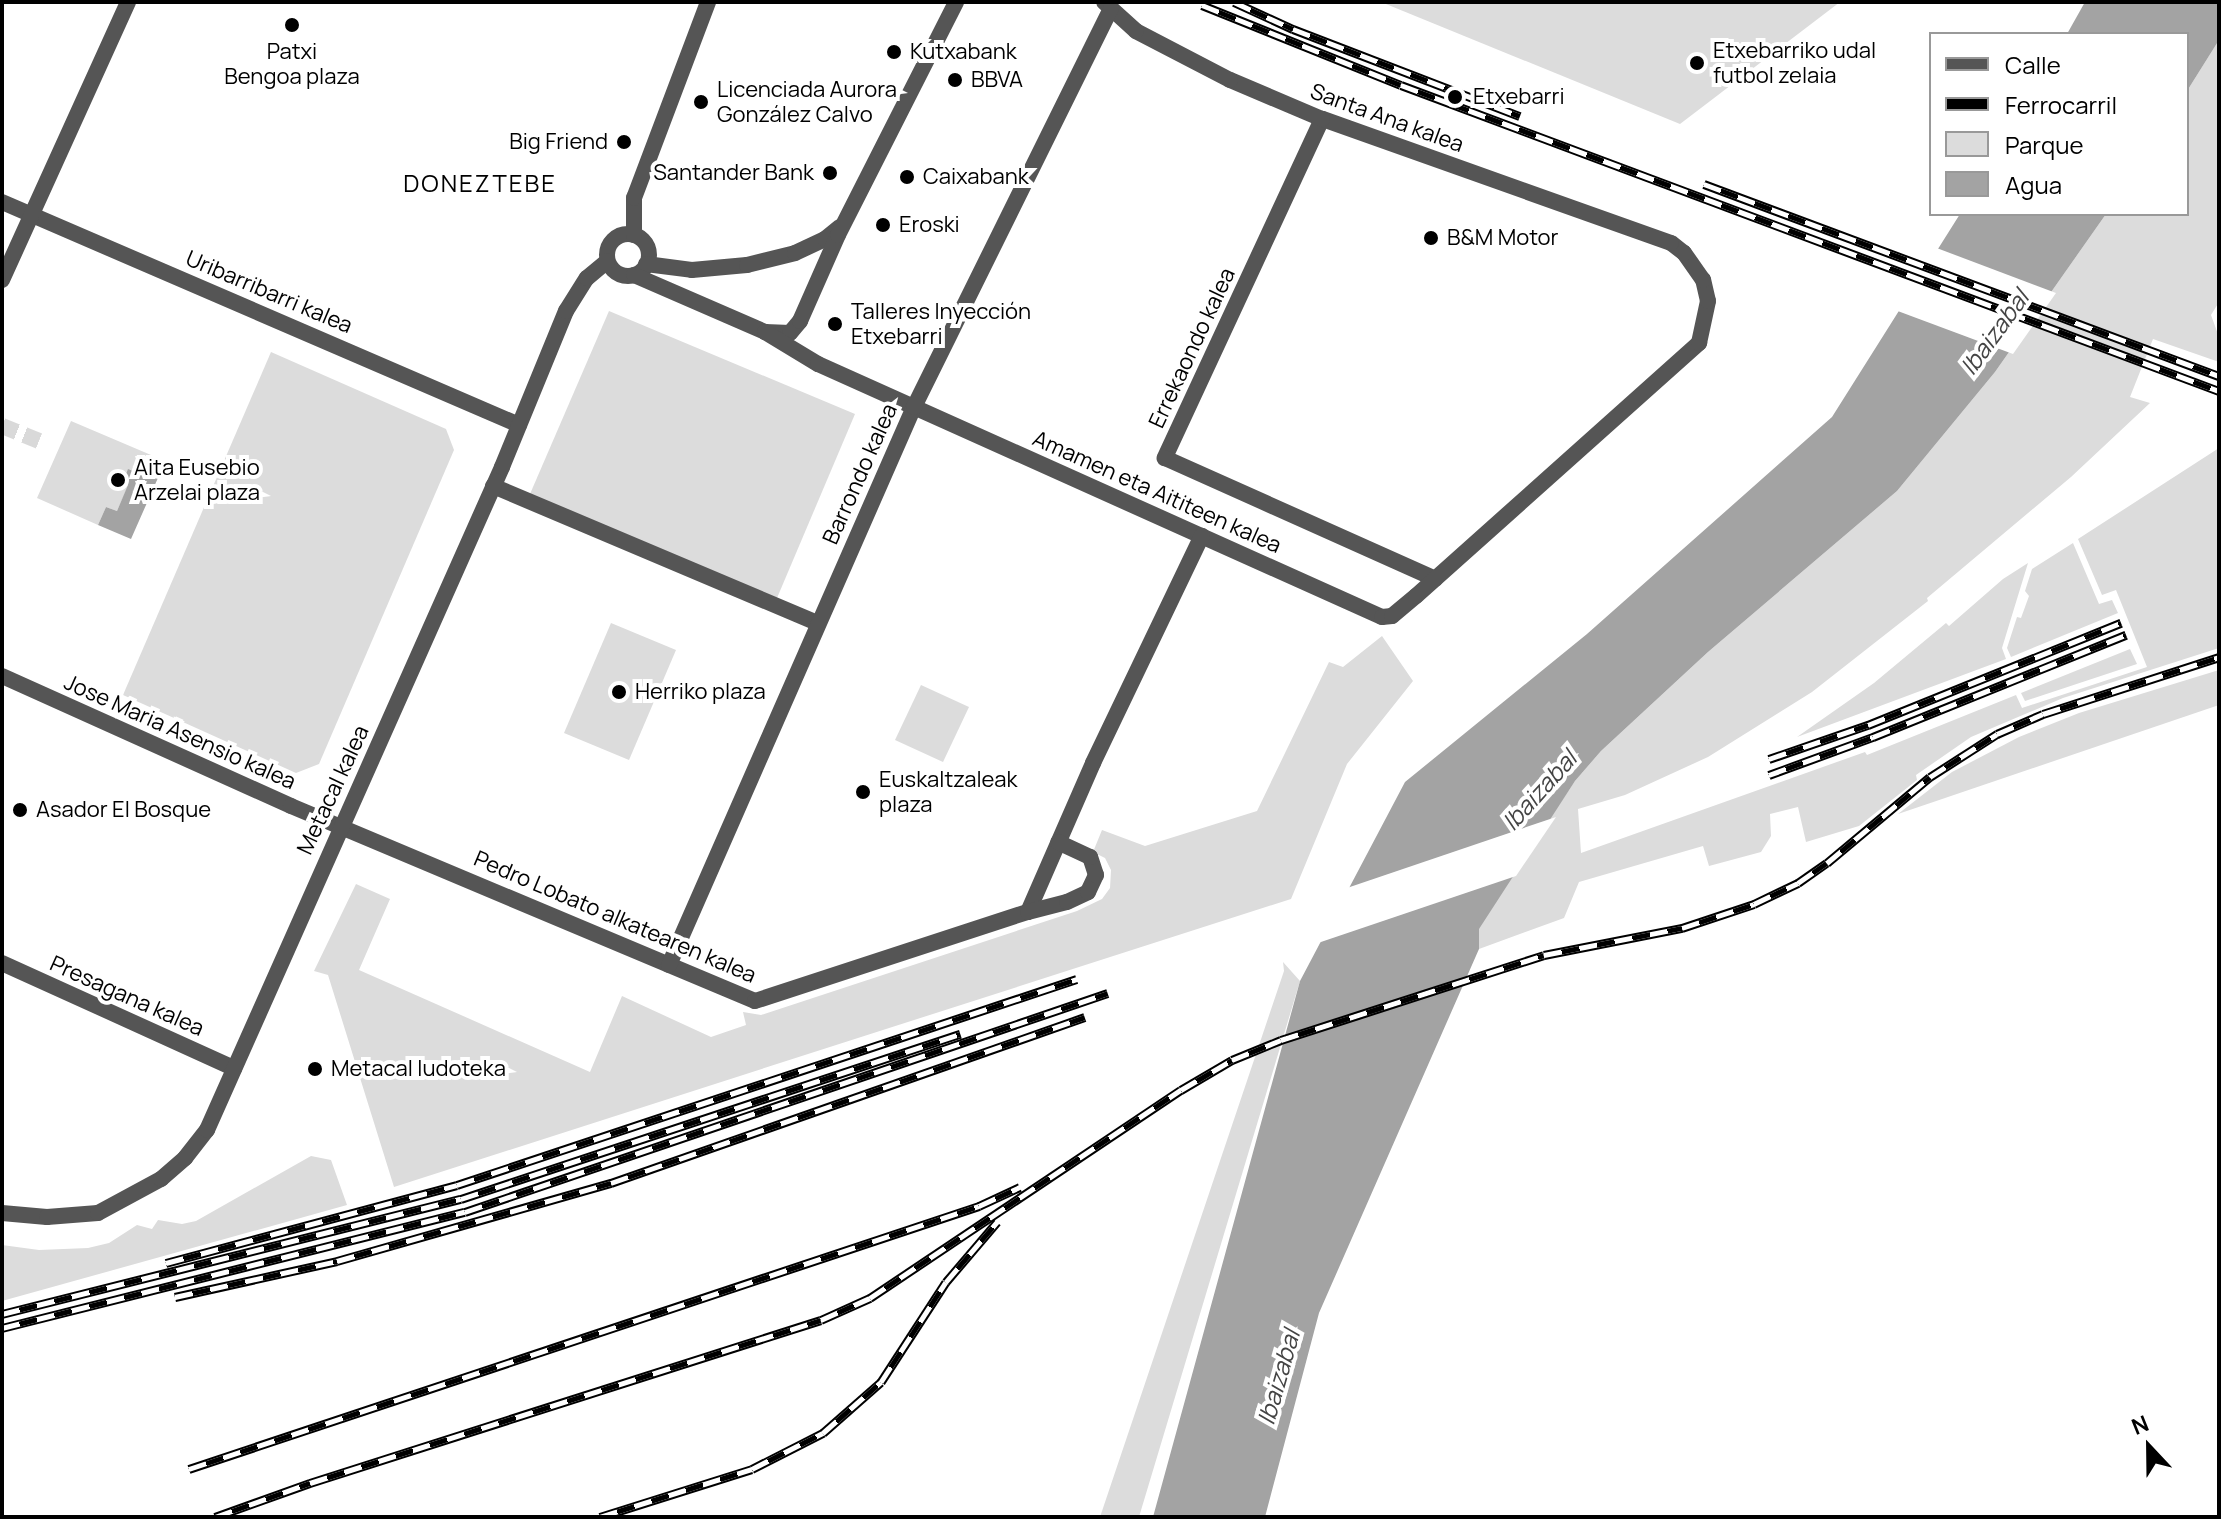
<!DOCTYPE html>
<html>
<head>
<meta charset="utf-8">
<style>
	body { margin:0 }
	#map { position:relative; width:2221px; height:1519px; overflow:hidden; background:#fff; font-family:Manrope,sans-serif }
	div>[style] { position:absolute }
	.green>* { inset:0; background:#dcdcdc }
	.water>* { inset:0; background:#a3a3a3 }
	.pier>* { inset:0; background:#fff }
	.minor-tunnel>* { height:16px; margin-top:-8px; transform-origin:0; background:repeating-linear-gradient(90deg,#d9d9d9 0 16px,transparent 0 24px) }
	.minor>* { height:16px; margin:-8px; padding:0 8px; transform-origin:8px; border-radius:8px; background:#555 }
	.minor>.ring { margin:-8px; padding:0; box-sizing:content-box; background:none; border:16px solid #555; border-radius:50% }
	.rail>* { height:9px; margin-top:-4.5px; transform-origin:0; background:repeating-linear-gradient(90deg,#fff 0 18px,#000 0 36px); box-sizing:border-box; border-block:2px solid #000 }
	.dots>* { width:22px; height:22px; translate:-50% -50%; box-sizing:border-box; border:4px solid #fff; border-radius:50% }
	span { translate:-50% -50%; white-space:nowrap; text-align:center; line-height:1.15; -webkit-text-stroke:8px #fff; paint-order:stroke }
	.poi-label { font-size:22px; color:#000 }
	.left { translate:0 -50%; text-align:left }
	.right { translate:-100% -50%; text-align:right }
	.street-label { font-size:22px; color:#000 }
	.neighbourhood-label { font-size:24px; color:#000; letter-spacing:2px }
	.water-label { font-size:24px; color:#444; font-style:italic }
	.frame { position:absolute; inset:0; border:4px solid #000; pointer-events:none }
	.legend { position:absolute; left:1929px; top:32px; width:260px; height:184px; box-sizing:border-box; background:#fff; border:2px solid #999; margin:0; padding:10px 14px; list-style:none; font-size:24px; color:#000 }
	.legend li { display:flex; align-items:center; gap:16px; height:40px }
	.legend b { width:40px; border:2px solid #999 }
	.north { position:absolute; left:2109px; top:1407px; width:80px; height:80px; -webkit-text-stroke:6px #fff; paint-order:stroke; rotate:338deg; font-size:22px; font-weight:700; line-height:32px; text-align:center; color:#000 }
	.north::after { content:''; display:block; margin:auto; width:28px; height:36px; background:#000; clip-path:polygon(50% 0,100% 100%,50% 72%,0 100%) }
</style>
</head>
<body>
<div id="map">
	<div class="green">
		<i style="clip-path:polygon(1381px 2px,1840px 2px,1680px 124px)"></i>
		<i style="clip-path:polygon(2219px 40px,2219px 302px,2211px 315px,2219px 337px,2219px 362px,2153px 339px,2130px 397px,2150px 403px,2071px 477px,1927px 598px,1928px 601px,1812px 692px,1708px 757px,1625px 795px,1578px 809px,1581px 853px,1865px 752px,1867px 755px,2016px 695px,2022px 708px,2147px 667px,2116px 590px,2102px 595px,2078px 539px,2219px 448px,2219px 648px,2063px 698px,1971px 737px,1916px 775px,1917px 780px,1859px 826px,1806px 842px,1798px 807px,1770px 814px,1771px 836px,1761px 852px,1709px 866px,1703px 846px,1579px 882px,1564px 918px,1479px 949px,1478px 930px,1496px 898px,1575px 781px,1601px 751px,1708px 652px,1897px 491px,1995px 372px,2106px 214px,2187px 214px,2187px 91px)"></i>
		<i style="clip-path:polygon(609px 311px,855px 414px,777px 598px,530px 494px)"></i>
		<i style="clip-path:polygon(271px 352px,446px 429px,454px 450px,319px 764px,296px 773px,123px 695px)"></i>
		<i style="clip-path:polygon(71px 421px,151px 455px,142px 475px,128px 470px,129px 484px,117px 511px,106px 507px,98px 525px,37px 498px)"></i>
		<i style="clip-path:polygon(2073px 543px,2099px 604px,2112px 600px,2118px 613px,2011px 657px,2007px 648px,2017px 617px,2021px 618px,2029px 596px,2025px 591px,2032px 569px)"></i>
		<i style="clip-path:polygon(2028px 563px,2002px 648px,2006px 659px,1797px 737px,1874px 683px,1946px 623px,1949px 626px,2003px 579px)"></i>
		<i style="clip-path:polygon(611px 623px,676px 650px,629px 760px,564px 733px)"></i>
		<i style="clip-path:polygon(1382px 636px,1413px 681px,1347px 764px,1291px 899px,394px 1187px,328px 975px,314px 971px,356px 884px,390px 899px,359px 970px,590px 1072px,622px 996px,711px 1037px,746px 1025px,743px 1012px,761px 1015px,1077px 911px,1102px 899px,1110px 888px,1111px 870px,1105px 858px,1093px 852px,1102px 830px,1145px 846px,1257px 811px,1329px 662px,1343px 667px)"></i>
		<i style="clip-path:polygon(2130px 649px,2137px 664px,2025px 701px,2021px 693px)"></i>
		<i style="clip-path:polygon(2219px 670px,2219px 705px,1898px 814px,1952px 772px,2019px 737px,2079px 713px)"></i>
		<i style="clip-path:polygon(921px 685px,969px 707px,943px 762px,895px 740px)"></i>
		<i style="clip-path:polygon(1283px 962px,1300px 981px,1139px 1517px,1100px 1517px,1284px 971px)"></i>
		<i style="clip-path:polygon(311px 1156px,331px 1160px,347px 1205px,2px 1301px,2px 1245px,39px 1250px,88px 1248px,109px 1243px,137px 1225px,152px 1229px,158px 1220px,182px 1224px,196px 1221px)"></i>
	</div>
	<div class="water">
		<i style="clip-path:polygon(2085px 2px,2219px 2px,2219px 40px,2187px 91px,2187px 34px,2067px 34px)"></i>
		<i style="clip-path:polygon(1960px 214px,2106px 214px,1995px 372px,1897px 491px,1708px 652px,1601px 751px,1575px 781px,1479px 929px,1479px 949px,1319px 1313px,1265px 1517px,1153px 1517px,1300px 981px,1405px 782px,1587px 634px,1832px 417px)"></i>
		<i style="clip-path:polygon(151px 455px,165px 462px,131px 539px,98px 525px,106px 507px,117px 511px,128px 485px,123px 482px,128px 469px,142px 475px)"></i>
	</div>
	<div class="pier">
		<i style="clip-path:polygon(1934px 247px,2056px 293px,2013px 354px,1895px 310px)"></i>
		<i style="clip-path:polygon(1556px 817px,1516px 876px,1315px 944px,1344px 889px)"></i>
	</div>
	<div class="minor-tunnel">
		<i style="left:2px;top:426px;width:40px;rotate:22deg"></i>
	</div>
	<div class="minor">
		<i style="left:1322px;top:119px;width:374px;rotate:114.9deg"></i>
		<i style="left:1165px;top:458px;width:296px;rotate:24.1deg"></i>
		<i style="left:2px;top:202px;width:563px;rotate:23.33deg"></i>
		<i class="ring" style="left:607px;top:234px;width:26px;height:26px"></i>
		<i style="left:634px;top:235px;width:37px;rotate:-90deg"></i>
		<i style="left:634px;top:198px;width:210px;rotate:-69.3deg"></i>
		<i style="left:646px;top:264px;width:46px;rotate:7.4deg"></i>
		<i style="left:692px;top:270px;width:55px;rotate:-5.2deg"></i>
		<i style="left:747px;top:265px;width:49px;rotate:-14deg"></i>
		<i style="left:795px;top:253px;width:33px;rotate:-25deg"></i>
		<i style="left:825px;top:239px;width:19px;rotate:-39deg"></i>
		<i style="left:634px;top:275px;width:143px;rotate:23.5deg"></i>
		<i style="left:765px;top:332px;width:25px;rotate:2deg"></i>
		<i style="left:790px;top:333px;width:16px;rotate:-50deg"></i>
		<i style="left:800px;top:321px;width:94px;rotate:-66.2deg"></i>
		<i style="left:838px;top:235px;width:261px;rotate:-63.1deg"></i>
		<i style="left:2px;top:280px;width:305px;rotate:-65.6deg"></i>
		<i style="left:765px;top:332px;width:62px;rotate:31.1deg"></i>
		<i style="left:818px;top:364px;width:618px;rotate:24.16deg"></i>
		<i style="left:1382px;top:617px;width:10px;rotate:-6deg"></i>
		<i style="left:1392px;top:616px;width:31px;rotate:-40deg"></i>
		<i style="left:1416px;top:596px;width:380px;rotate:-41.8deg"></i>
		<i style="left:1699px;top:343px;width:43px;rotate:-77.9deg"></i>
		<i style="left:1708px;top:301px;width:22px;rotate:-103deg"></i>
		<i style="left:1703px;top:280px;width:33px;rotate:-125deg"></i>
		<i style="left:1684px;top:253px;width:16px;rotate:-142deg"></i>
		<i style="left:1671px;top:243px;width:370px;rotate:-160.4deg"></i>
		<i style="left:1322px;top:119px;width:100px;rotate:-157deg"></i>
		<i style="left:1230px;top:80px;width:106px;rotate:-152.5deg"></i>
		<i style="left:1136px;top:31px;width:43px;rotate:-137.8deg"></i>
		<i style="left:493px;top:486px;width:353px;rotate:22.9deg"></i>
		<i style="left:2px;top:676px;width:317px;rotate:24.2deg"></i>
		<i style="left:291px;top:806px;width:503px;rotate:22.8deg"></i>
		<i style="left:755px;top:1001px;width:287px;rotate:-18.1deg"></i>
		<i style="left:1028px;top:912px;width:163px;rotate:-66.4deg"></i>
		<i style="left:1093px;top:763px;width:252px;rotate:-64.4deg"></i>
		<i style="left:1028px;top:912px;width:40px;rotate:-14.4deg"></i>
		<i style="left:1067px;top:902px;width:23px;rotate:-25deg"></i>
		<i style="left:1088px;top:892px;width:19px;rotate:-65deg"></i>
		<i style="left:1096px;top:875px;width:19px;rotate:-108deg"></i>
		<i style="left:1090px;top:857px;width:35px;rotate:-155deg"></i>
		<i style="left:2px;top:963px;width:255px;rotate:24.4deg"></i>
		<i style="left:669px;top:965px;width:609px;rotate:-66.3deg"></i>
		<i style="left:914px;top:407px;width:444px;rotate:-63.7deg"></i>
		<i style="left:2px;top:1213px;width:45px;rotate:5.1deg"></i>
		<i style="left:47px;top:1217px;width:51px;rotate:-4.5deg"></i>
		<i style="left:98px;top:1213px;width:72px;rotate:-28.4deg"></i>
		<i style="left:161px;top:1179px;width:32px;rotate:-41deg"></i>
		<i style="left:185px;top:1158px;width:36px;rotate:-52deg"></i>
		<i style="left:207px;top:1130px;width:726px;rotate:-66.01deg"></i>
		<i style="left:502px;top:467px;width:169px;rotate:-67.7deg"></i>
		<i style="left:566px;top:311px;width:39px;rotate:-58deg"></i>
		<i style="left:587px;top:278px;width:26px;rotate:-40deg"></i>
	</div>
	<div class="rail">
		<i style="left:1234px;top:2px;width:65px;rotate:24.6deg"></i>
		<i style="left:1293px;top:29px;width:243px;rotate:21deg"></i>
		<i style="left:1202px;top:5px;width:214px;rotate:21.9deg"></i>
		<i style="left:1401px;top:85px;width:873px;rotate:20.51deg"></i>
		<i style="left:1704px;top:184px;width:550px;rotate:20.45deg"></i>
		<i style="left:1769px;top:759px;width:105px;rotate:-19deg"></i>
		<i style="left:1868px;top:725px;width:273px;rotate:-22deg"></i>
		<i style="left:1769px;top:775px;width:111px;rotate:-20.1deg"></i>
		<i style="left:1873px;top:737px;width:273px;rotate:-22deg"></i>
		<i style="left:166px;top:1263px;width:301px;rotate:-15deg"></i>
		<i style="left:457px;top:1185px;width:653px;rotate:-18.38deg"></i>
		<i style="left:175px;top:1297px;width:166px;rotate:-12.5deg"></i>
		<i style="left:337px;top:1261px;width:285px;rotate:-15.9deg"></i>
		<i style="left:611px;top:1183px;width:502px;rotate:-19.3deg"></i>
		<i style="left:2px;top:1314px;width:473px;rotate:-14.1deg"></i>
		<i style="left:461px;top:1199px;width:526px;rotate:-18.3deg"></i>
		<i style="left:2px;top:1328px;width:477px;rotate:-14.1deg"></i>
		<i style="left:465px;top:1212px;width:679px;rotate:-18.81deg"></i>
		<i style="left:189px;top:1469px;width:833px;rotate:-18.41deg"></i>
		<i style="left:979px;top:1206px;width:45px;rotate:-24.9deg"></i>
		<i style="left:215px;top:1517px;width:101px;rotate:-19.7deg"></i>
		<i style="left:310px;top:1483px;width:536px;rotate:-17.69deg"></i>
		<i style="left:821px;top:1320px;width:54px;rotate:-24.2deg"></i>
		<i style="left:870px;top:1298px;width:374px;rotate:-33.8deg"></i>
		<i style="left:1181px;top:1090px;width:59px;rotate:-30.5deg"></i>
		<i style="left:1232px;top:1060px;width:53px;rotate:-22.2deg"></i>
		<i style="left:1281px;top:1040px;width:276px;rotate:-17.9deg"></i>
		<i style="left:1544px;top:955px;width:141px;rotate:-11.1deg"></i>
		<i style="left:1682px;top:928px;width:76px;rotate:-18.4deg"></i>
		<i style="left:1754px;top:904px;width:49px;rotate:-25.5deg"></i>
		<i style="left:1798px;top:883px;width:35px;rotate:-35deg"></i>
		<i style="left:1827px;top:863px;width:134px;rotate:-39.9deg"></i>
		<i style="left:1930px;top:777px;width:80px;rotate:-32.7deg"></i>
		<i style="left:1997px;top:734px;width:50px;rotate:-23.5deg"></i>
		<i style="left:2043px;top:714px;width:185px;rotate:-17.9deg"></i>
		<i style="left:600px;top:1517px;width:159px;rotate:-17.5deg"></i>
		<i style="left:752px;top:1469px;width:80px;rotate:-26.9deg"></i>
		<i style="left:823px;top:1433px;width:77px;rotate:-41.3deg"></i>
		<i style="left:881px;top:1382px;width:119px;rotate:-57deg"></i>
		<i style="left:946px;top:1282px;width:79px;rotate:-49.6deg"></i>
	</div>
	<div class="dots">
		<i style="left:292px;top:25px;background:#000"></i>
		<i style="left:894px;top:52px;background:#000"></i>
		<i style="left:1697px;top:63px;background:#000"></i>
		<i style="left:955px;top:80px;background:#000"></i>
		<i style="left:1455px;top:97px;background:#000"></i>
		<i style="left:701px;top:102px;background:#000"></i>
		<i style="left:624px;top:142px;background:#000"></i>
		<i style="left:830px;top:173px;background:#000"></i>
		<i style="left:907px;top:177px;background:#000"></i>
		<i style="left:883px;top:225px;background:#000"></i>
		<i style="left:1431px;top:238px;background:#000"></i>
		<i style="left:835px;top:324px;background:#000"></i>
		<i style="left:118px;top:480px;background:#000"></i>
		<i style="left:619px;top:692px;background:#000"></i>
		<i style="left:863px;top:792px;background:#000"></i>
		<i style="left:20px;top:810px;background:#000"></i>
		<i style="left:315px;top:1069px;background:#000"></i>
	</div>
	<div class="poi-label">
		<span class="left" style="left:1713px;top:63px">Etxebarriko udal<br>futbol zelaia</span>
		<span style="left:292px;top:64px">Patxi<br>Bengoa plaza</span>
		<span class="left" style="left:910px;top:52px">Kutxabank</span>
		<span class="left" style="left:971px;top:80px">BBVA</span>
		<span class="left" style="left:717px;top:102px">Licenciada Aurora<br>González Calvo</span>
		<span class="left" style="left:1473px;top:97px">Etxebarri</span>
		<span class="right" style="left:608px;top:142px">Big Friend</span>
		<span class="right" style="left:814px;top:173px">Santander Bank</span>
		<span class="left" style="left:923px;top:177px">Caixabank</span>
		<span class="left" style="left:899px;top:225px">Eroski</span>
		<span class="left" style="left:1447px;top:238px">B&amp;M Motor</span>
		<span class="left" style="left:851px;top:324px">Talleres Inyección<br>Etxebarri</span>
		<span class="left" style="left:134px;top:480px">Aita Eusebio<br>Arzelai plaza</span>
		<span class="left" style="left:635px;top:692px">Herriko plaza</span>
		<span class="left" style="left:879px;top:792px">Euskaltzaleak<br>plaza</span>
		<span class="left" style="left:36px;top:810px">Asador El Bosque</span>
		<span class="left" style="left:331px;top:1069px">Metacal ludoteka</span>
	</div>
	<div class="street-label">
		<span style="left:1387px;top:118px;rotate:20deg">Santa Ana kalea</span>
		<span style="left:269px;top:292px;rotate:23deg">Uribarribarri kalea</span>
		<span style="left:1192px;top:348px;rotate:-65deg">Errekaondo kalea</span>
		<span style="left:860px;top:474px;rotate:-66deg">Barrondo kalea</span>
		<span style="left:1157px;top:492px;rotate:24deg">Amamen eta Aititeen kalea</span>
		<span style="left:180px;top:732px;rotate:24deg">Jose Maria Asensio kalea</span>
		<span style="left:333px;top:790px;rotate:-65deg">Metacal kalea</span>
		<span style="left:615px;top:917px;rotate:23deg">Pedro Lobato alkatearen kalea</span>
		<span style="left:127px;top:996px;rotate:24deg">Presagana kalea</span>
	</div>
	<div class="neighbourhood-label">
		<span style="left:480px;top:183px">DONEZTEBE</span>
	</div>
	<div class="water-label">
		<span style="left:1994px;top:332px;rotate:-54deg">Ibaizabal</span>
		<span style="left:1539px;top:790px;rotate:-48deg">Ibaizabal</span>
		<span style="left:1278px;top:1377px;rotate:-74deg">Ibaizabal</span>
	</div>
	<div class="frame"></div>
	<ul class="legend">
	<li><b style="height:10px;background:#555"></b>Calle</li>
	<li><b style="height:10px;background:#000"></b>Ferrocarril</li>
	<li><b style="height:22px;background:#dcdcdc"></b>Parque</li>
	<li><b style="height:22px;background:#a3a3a3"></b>Agua</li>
	</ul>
	<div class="north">N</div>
</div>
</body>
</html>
